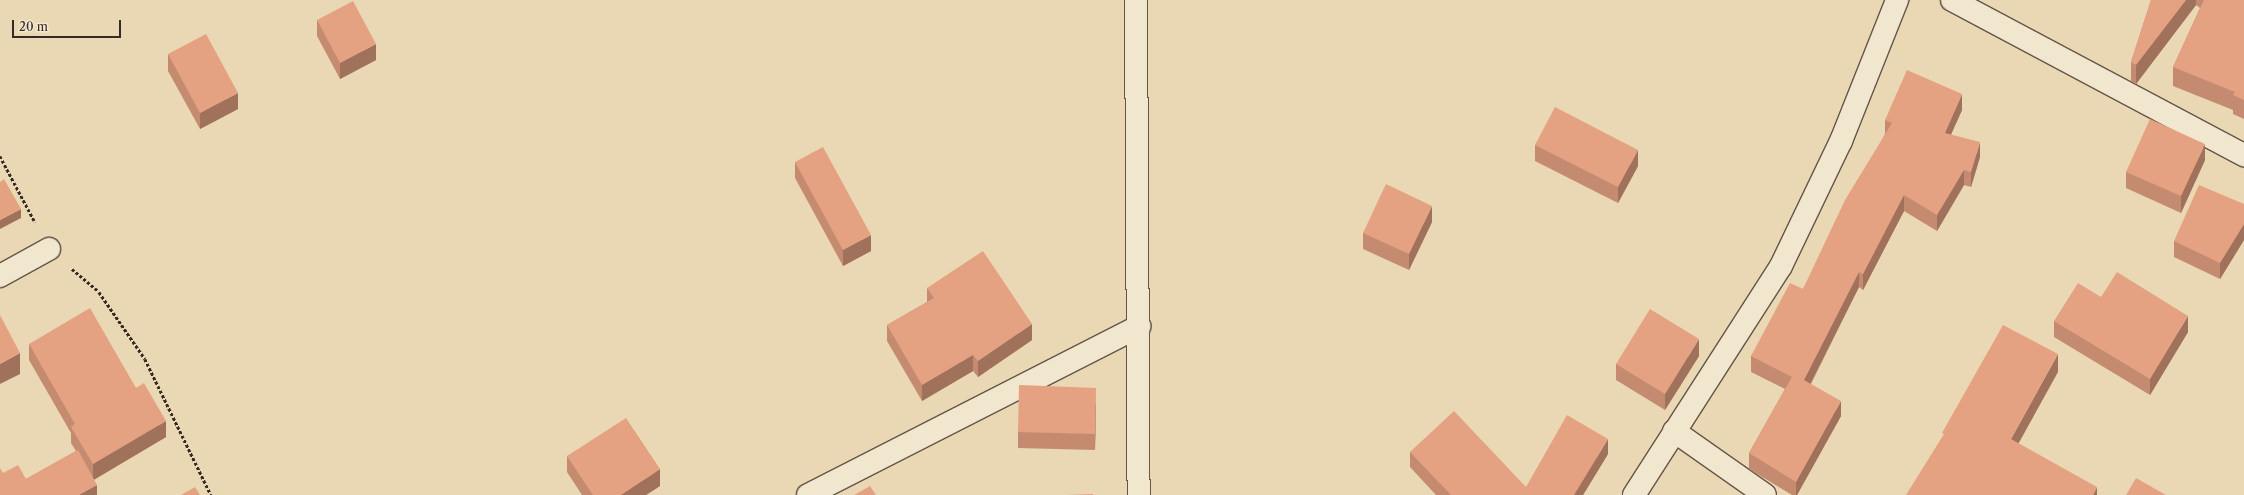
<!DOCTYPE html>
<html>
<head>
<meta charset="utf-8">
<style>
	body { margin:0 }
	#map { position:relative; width:2244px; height:495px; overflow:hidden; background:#e9d8b3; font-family:"Libre Caslon Text",serif }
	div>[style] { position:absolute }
	.path>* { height:2.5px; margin-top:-1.25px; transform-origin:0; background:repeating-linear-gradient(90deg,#372924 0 3px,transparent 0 5px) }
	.roads { filter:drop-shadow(1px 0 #645548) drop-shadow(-1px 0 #645548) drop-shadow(0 1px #645548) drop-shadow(0 -1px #645548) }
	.minor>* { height:22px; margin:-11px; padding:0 11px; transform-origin:11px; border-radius:11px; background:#f1e6ce }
	.wall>* { inset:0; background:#c58b70 }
	.shaded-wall>* { inset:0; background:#a0715b }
	.building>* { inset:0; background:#e5a282 }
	span { translate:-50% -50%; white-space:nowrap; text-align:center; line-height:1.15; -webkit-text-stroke:3px #f1e6ce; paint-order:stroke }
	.scale { position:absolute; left:12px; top:20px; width:109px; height:18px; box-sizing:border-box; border:2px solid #372924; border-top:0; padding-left:5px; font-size:12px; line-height:14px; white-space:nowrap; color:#372924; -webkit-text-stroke:3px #f1e6ce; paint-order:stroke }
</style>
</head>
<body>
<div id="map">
	<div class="path">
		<i style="left:0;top:156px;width:75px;rotate:62.1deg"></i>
		<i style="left:72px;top:269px;width:35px;rotate:40deg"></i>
		<i style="left:99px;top:292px;width:81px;rotate:55.5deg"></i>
		<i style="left:145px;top:359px;width:151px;rotate:64.1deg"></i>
	</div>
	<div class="roads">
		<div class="minor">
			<i style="left:1136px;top:0;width:495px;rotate:89.7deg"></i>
			<i style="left:1952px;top:0;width:331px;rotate:28deg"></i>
			<i style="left:0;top:276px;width:56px;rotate:-28.9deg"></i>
			<i style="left:1674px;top:431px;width:111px;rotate:35.1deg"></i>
			<i style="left:808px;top:495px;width:372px;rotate:-27deg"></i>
			<i style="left:1634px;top:495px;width:272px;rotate:-57.3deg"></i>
			<i style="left:1781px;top:266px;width:139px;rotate:-64.4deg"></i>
			<i style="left:1841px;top:141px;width:152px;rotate:-68.3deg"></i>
		</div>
	</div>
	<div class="wall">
		<i style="clip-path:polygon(2151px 0,2244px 0,2244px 119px,2233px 114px,2233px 110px,2173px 86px,2173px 67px,2200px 8px,2196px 5px,2136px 84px,2131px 81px,2131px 62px)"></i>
		<i style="clip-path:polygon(317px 20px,376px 60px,340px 79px,317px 36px)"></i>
		<i style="clip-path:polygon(168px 54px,238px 109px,200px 129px,168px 71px)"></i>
		<i style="clip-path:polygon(1962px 110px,1951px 134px,1980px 157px,1971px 187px,1964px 185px,1937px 231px,1904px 211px,1863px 290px,1859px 287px,1811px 384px,1841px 416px,1797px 495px,1792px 495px,1749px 469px,1749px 453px,1785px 389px,1751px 372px,1751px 356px,1803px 289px,1885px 134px,1885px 120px)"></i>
		<i style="clip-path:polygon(1535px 145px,1638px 166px,1618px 203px,1535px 161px)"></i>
		<i style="clip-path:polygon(2205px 160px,2181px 213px,2126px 188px,2126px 172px)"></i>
		<i style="clip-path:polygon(795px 162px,871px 251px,843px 266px,795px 178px)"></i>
		<i style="clip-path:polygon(2244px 204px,2244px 240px,2220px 279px,2174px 257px,2174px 241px)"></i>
		<i style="clip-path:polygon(1432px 222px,1409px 270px,1363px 249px,1363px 233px)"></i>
		<i style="clip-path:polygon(927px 288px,1032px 340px,978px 377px,973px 371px,922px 401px,887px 341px,887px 325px,927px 302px)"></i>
		<i style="clip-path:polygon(2101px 297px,2188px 332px,2150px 395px,2054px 337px,2054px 321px)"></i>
		<i style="clip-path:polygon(29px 344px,136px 388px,166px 437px,94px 480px,97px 495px,0 495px,3px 473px,26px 479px,76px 451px,71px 443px,71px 433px,29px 360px)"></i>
		<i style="clip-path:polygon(1699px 356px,1665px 410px,1616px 380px,1616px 364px)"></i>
		<i style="clip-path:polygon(1096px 404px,1095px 450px,1018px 448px,1018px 432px)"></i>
		<i style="clip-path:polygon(1410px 452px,1526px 487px,1608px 454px,1583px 495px,1436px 495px,1410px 467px)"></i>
		<i style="clip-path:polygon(567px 456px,660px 486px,646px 495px,582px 495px,567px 472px)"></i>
	</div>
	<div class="shaded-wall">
		<i style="clip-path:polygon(2186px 0,2196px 0,2196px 5px,2136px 84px,2136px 65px)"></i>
		<i style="clip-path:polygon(376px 44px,376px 60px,340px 79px,340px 63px)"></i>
		<i style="clip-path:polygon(238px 93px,238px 109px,200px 129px,200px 113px)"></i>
		<i style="clip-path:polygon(1962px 94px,1962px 110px,1945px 148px,1945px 133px)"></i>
		<i style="clip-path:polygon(1980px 142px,1980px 157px,1971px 187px,1971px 172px)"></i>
		<i style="clip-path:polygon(2205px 144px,2205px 160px,2181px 213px,2181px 196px)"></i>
		<i style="clip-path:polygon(1638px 150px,1638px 166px,1618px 203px,1618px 187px)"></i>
		<i style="clip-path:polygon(1964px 170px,1964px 185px,1937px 231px,1937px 215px)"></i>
		<i style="clip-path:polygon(1904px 195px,1904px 211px,1863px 290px,1863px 274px)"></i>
		<i style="clip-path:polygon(1432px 206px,1432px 222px,1409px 270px,1409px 254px)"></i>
		<i style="clip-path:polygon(21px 209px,21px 218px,0 229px,0 220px)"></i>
		<i style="clip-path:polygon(2244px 224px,2244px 240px,2220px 279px,2220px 263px)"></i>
		<i style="clip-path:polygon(871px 235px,871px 251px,843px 266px,843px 250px)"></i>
		<i style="clip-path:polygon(1859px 272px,1859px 287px,1804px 396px,1804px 380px)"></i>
		<i style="clip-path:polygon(2188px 316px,2188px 332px,2150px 395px,2150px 379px)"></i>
		<i style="clip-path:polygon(1032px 324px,1032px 340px,978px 377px,978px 361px)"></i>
		<i style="clip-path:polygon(1699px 339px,1699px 356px,1665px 410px,1665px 394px)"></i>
		<i style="clip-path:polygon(20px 353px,20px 374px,0 384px,0 364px)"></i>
		<i style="clip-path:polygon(2058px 354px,2058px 372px,2011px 457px,2011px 439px)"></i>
		<i style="clip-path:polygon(973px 355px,973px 371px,922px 401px,922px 385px)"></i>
		<i style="clip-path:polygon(1096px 388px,1096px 404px,1095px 450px,1095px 434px)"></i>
		<i style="clip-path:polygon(1841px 401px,1841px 416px,1797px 495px,1796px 495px,1796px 482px)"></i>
		<i style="clip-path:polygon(166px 421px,166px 437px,93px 480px,93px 464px)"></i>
		<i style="clip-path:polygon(1608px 439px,1608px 454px,1583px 495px,1574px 495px)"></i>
		<i style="clip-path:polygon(660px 469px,660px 486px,646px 495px,621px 495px)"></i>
		<i style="clip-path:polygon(97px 485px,97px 495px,79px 495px)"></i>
		<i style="clip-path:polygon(2097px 487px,2097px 495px,2093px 495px)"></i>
	</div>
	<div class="building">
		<i style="clip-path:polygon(2151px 0,2186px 0,2136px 65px,2131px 62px)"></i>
		<i style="clip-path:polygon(2204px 0,2244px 0,2244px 100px,2233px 95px,2235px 92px,2173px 67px)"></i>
		<i style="clip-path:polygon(353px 1px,376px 44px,340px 63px,317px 20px)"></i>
		<i style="clip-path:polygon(206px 34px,238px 93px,200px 113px,168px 54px)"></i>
		<i style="clip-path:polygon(1907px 70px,1962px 94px,1945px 133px,1980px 142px,1971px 172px,1964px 170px,1937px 215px,1904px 195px,1863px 274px,1859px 272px,1804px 380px,1841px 401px,1796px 482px,1749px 453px,1792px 377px,1751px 356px,1790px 283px,1803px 289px,1845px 200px,1892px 123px,1885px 120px)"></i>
		<i style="clip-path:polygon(1555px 107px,1638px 150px,1618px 187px,1535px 145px)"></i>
		<i style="clip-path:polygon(2150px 119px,2205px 144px,2181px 196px,2126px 172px)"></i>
		<i style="clip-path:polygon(823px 147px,871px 235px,843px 250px,795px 162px)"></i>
		<i style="clip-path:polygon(4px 179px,21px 209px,0 220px,0 182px)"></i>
		<i style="clip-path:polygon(1386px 184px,1432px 206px,1409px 254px,1363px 233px)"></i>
		<i style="clip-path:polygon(2199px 185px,2244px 204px,2244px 224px,2220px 263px,2174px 241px)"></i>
		<i style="clip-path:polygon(983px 251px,1032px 324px,978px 361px,973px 355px,922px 385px,887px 325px,934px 298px,927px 288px)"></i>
		<i style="clip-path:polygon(2117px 272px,2188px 316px,2150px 379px,2054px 321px,2078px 283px,2101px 297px)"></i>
		<i style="clip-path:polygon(90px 308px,136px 388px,144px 383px,166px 421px,93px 464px,71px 427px,75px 424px,29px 344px)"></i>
		<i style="clip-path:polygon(1650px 309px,1699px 339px,1665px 394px,1616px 364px)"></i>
		<i style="clip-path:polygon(0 315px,20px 353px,0 364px)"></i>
		<i style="clip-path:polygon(2003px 325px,2058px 354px,2011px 439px,2097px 487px,2093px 495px,1906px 495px,1944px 434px,1942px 433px)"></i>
		<i style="clip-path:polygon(1019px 385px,1096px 388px,1095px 434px,1018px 432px)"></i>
		<i style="clip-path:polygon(1454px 411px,1526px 487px,1567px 415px,1608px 439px,1574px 495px,1451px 495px,1410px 452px)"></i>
		<i style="clip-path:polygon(626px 418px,660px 469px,621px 495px,593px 495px,567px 456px)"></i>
		<i style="clip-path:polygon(78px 450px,97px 485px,79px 495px,0 495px,0 468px,3px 473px,18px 465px,26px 479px)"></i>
		<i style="clip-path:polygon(2136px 478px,2166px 495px,2126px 495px)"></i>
		<i style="clip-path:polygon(870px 486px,876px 495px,854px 495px)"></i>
		<i style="clip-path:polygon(195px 487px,200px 495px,181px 495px)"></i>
		<i style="clip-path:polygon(1093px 494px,1093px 495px,1066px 495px)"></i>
	</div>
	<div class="scale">20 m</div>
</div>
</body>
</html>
